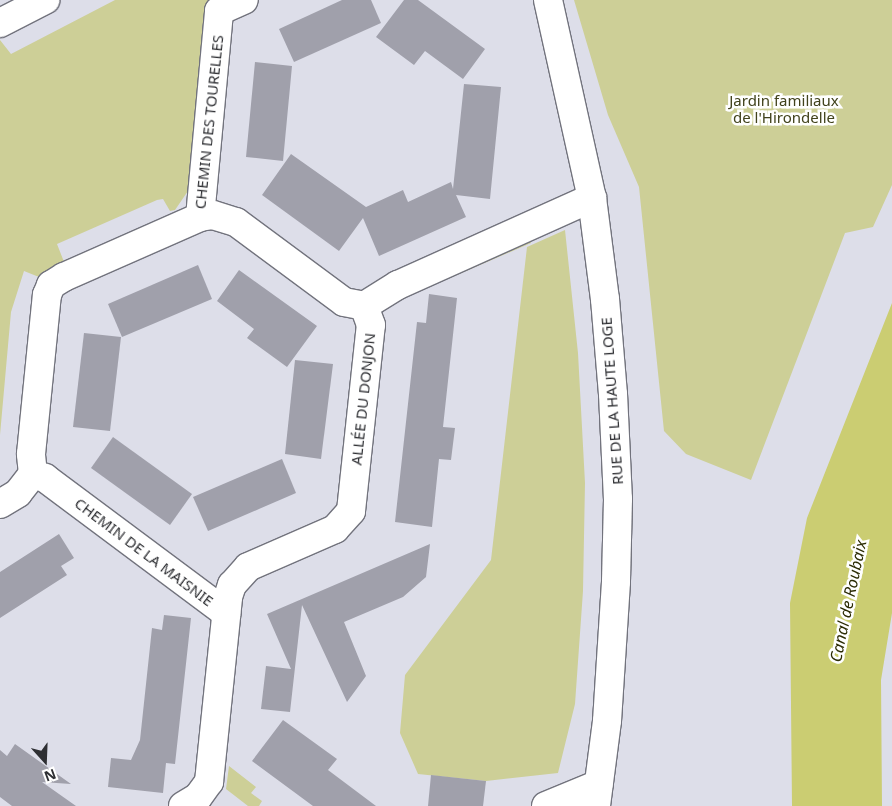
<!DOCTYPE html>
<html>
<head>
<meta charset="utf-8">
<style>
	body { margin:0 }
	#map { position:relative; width:892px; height:806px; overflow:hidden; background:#dddee9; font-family:"Noto Sans",sans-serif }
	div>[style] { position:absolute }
	.green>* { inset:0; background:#cdcf97 }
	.water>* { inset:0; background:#cbcd72 }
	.building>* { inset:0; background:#a0a0ab }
	.roads { filter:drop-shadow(1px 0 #72737d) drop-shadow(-1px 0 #72737d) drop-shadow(0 1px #72737d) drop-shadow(0 -1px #72737d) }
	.minor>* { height:28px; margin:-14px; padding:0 14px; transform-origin:14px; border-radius:14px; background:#fff }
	span { translate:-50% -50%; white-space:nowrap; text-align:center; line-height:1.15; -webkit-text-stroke:5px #fff; paint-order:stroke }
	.park-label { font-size:15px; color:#41421c }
	.street-label { font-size:15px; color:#2e2f33 }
	.water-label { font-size:16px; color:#2c2c04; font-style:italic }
	.north { position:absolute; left:20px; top:736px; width:50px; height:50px; -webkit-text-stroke:4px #fff; paint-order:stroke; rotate:160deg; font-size:14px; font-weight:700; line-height:20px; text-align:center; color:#2e2f33 }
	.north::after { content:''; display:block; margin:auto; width:18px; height:22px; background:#2e2f33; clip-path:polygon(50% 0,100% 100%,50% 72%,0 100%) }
</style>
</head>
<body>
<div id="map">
	<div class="green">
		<i style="clip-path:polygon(115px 0,211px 0,203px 21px,195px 190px,188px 191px,175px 210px,170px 211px,163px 199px,157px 200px,57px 244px,66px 267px,44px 279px,24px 271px,11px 312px,0 435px,0 40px,11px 54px)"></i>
		<i style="clip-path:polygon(574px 0,892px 0,892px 185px,873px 227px,845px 233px,751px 480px,686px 454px,664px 431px,639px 187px,608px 115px)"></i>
		<i style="clip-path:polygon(565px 230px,578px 353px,585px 483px,583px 591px,575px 704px,558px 773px,486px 781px,418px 774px,400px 733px,405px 675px,491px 560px,527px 247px)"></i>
		<i style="clip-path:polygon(529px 238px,531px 243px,415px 293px,416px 287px)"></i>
		<i style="clip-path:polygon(229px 766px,256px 787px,251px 793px,262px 801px,259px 806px,248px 806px,226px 789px)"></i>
	</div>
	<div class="water">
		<i style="clip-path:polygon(892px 303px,892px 613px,881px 680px,882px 806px,792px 806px,790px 603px,807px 518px)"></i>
	</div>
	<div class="building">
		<i style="clip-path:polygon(342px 0,371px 0,381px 23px,294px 62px,279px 29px)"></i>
		<i style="clip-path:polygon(404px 0,418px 0,485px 49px,463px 79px,425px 51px,414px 65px,376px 37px)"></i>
		<i style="clip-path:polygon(255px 62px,292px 66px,283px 161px,246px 157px)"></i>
		<i style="clip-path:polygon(464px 84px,501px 87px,490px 199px,456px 195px,466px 217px,379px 256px,363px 218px,339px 251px,262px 195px,291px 154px,366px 207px,403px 190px,408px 202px,451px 182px,453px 189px)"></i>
		<i style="clip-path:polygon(198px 265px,212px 299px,122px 337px,108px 304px)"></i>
		<i style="clip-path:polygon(239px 270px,317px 326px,287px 367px,247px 338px,254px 329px,217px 301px)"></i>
		<i style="clip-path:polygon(429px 294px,457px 298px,443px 427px,455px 428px,451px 460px,439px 459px,432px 527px,395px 522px,417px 322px,426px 323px)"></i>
		<i style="clip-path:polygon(84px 333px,121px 337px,110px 431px,73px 427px)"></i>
		<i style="clip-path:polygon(295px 360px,333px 364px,321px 459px,285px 454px)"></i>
		<i style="clip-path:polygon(113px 437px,192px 494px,170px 525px,91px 468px)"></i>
		<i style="clip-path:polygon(282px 459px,296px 493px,208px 531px,193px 497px)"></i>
		<i style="clip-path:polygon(59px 534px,74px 558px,61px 566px,67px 575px,0 618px,0 572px)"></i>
		<i style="clip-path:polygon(430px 544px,426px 577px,403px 597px,344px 622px,366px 676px,347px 702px,302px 605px,290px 712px,261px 709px,266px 666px,291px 669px,267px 614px)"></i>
		<i style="clip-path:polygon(164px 615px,191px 618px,175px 764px,166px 763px,163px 793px,108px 787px,111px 758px,131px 760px,140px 740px,152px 628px,162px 630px)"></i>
		<i style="clip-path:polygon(283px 720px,337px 759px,328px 770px,376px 806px,313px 806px,252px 761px)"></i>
		<i style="clip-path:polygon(15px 744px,71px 784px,42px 782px,76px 806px,12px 806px,0 797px,0 750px,7px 756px)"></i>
		<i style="clip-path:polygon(431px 775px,486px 781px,483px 806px,428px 806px)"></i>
	</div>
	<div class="roads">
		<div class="minor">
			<i style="left:548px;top:0;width:203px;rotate:77.5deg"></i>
			<i style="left:592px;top:198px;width:102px;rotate:82.7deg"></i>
			<i style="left:605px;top:299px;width:95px;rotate:85.2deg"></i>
			<i style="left:613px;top:394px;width:105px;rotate:87.3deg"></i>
			<i style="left:618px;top:499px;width:83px;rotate:91.4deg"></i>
			<i style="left:616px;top:582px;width:139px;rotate:93.7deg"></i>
			<i style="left:607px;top:721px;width:86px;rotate:97.4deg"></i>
			<i style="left:0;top:23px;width:51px;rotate:-27.1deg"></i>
			<i style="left:200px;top:217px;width:207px;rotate:-84.7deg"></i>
			<i style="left:219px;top:11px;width:27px;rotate:-24deg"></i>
			<i style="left:33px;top:474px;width:20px;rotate:-96deg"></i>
			<i style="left:31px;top:454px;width:160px;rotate:-84.3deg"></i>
			<i style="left:47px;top:295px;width:11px;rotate:-68deg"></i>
			<i style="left:51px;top:285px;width:15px;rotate:-32deg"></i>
			<i style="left:64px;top:277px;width:149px;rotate:-23.8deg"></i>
			<i style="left:200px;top:217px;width:13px;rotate:-9deg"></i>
			<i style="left:213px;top:215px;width:24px;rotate:17deg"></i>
			<i style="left:236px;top:222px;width:134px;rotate:36.5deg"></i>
			<i style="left:344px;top:302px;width:20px;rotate:11deg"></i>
			<i style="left:0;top:504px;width:21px;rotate:-31deg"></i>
			<i style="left:18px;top:493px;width:24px;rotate:-52deg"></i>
			<i style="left:33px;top:474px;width:13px;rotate:18deg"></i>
			<i style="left:45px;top:478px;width:226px;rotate:36.7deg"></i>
			<i style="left:183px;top:806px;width:17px;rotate:-31deg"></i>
			<i style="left:198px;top:797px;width:19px;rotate:-54deg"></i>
			<i style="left:209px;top:782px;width:186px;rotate:-84.1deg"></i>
			<i style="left:228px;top:597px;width:13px;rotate:-72deg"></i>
			<i style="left:232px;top:585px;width:24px;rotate:-48deg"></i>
			<i style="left:248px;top:567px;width:95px;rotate:-23.6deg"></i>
			<i style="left:335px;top:529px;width:24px;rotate:-48deg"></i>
			<i style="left:351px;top:511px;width:187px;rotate:-83.9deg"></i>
			<i style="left:371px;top:325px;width:20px;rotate:-110deg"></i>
			<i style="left:364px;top:306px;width:40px;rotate:-32deg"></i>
			<i style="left:398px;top:285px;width:213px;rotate:-24.2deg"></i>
			<i style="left:546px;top:806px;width:57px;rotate:-22.5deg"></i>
		</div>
	</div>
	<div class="park-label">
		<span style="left:784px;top:109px">Jardin familiaux<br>de l'Hirondelle</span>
	</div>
	<div class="street-label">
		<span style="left:209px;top:122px;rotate:-84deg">CHEMIN DES TOURELLES</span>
		<span style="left:363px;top:399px;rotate:-84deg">ALLÉE DU DONJON</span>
		<span style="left:612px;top:401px;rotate:-94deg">RUE DE LA HAUTE LOGE</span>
		<span style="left:144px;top:552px;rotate:37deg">CHEMIN DE LA MAISNIE</span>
	</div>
	<div class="water-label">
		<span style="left:848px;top:601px;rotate:-78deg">Canal de Roubaix</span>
	</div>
	<div class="north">N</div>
</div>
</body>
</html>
